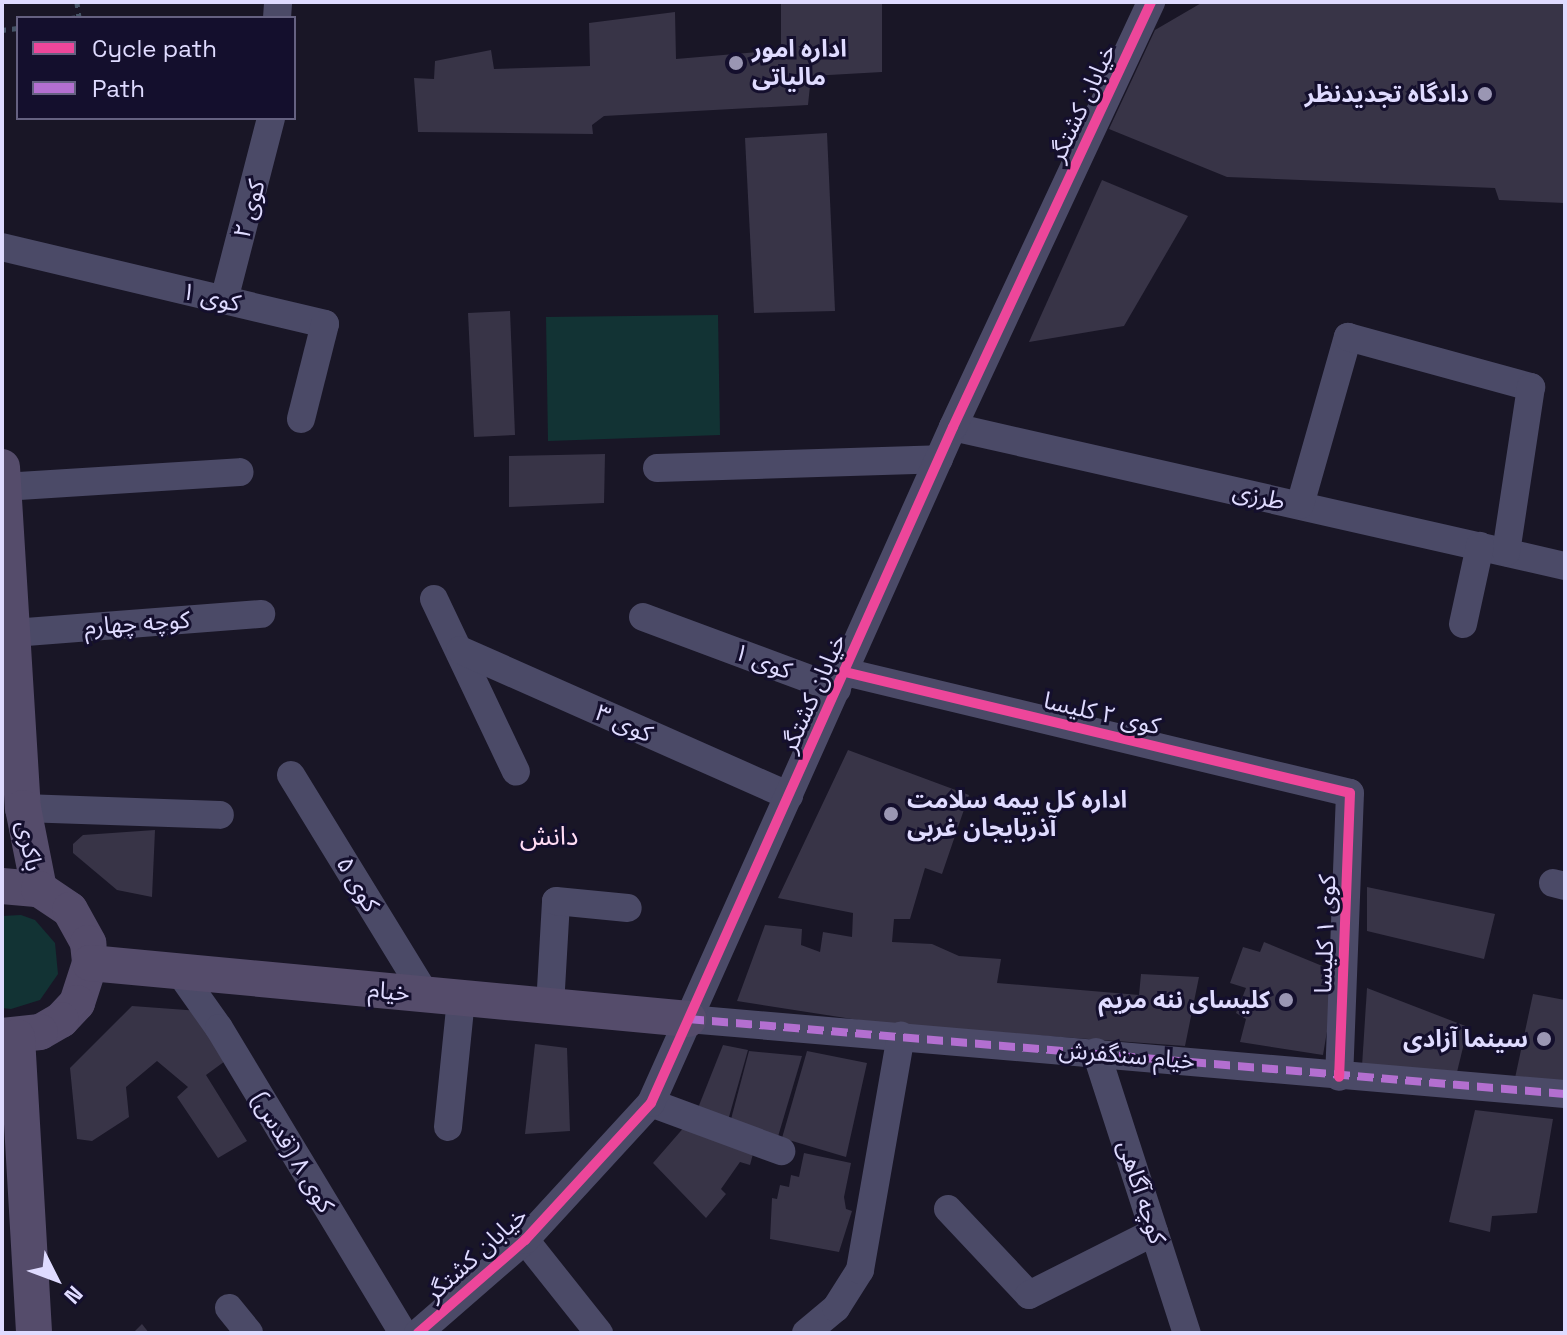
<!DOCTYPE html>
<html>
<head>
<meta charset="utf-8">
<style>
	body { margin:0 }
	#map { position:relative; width:1567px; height:1335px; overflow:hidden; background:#191626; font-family:"Space Grotesk","Noto Sans Arabic",sans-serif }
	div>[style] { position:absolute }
	.green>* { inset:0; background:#123334 }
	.building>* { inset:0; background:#383447 }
	.path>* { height:5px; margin-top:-2.5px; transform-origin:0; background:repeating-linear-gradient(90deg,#455466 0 4px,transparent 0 10px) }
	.minor>* { height:28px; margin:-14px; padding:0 14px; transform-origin:14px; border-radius:14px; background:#4b4a67 }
	.major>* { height:36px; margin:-18px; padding:0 18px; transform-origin:18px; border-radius:18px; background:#554c6b }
	.quiet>* { height:8px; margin-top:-4px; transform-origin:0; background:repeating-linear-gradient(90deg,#b36fd0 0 16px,transparent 0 24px) }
	.cycleway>* { height:10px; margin:-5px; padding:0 5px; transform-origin:5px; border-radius:5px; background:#ed469a }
	.dots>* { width:22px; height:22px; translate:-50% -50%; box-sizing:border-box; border:4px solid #140f2d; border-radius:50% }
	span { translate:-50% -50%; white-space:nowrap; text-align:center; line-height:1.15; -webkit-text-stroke:6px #140f2d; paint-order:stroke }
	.poi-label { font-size:24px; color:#dfdbff; font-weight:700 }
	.left { translate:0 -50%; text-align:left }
	.right { translate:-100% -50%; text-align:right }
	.street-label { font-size:24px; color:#dfdbff }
	.neighbourhood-label { font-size:26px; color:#ffddf3 }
	.frame { position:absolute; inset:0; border:4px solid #dfdbff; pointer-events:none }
	.legend { position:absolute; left:16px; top:16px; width:280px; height:104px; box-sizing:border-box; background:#140f2d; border:2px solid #656181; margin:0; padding:10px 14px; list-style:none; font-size:24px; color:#dfdbff }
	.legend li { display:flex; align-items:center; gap:16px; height:40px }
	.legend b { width:40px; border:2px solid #656181 }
	.north { position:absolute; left:16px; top:1239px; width:80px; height:80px; -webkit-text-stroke:6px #140f2d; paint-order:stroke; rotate:132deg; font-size:22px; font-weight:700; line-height:32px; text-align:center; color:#dfdbff }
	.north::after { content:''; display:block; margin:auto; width:28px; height:36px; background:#dfdbff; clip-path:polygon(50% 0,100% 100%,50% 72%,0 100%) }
</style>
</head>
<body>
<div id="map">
	<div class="green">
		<i style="clip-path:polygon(718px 315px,720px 435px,548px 441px,546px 317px)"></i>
		<i style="clip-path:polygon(21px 915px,35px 920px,55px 943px,58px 974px,40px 1000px,11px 1009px,2px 1008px,2px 916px)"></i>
	</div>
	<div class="building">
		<i style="clip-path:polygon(781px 2px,882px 2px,882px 72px,811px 76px,808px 105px,604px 116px,592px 125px,593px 134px,418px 132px,414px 78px,434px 79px,435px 61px,491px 50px,494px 69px,590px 66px,589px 23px,675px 12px,676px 59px,781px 50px)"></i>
		<i style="clip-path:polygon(1203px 2px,1565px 2px,1565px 203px,1499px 200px,1495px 188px,1227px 177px,1109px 129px,1155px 30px)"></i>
		<i style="clip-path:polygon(827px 133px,835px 311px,754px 313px,745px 138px)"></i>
		<i style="clip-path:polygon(1102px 180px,1188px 216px,1124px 326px,1029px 342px)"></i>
		<i style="clip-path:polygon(510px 311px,515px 435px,474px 437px,468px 313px)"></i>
		<i style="clip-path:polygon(605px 454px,604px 503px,509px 507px,509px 456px)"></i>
		<i style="clip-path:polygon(848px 750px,969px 795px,942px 874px,925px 868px,910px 919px,894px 919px,892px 942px,932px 944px,959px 956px,1001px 959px,997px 983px,1139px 995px,1141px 974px,1199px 977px,1185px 1046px,884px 1024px,737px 1001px,765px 925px,802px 929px,801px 945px,820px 952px,823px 932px,852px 937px,853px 913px,778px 898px)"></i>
		<i style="clip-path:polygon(155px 830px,152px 897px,117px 890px,73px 853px,73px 844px,83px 835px)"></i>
		<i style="clip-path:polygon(1367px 887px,1495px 914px,1484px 959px,1367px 931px)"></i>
		<i style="clip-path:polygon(1264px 942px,1337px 972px,1323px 1055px,1240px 1042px,1246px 1019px,1236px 1013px,1246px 988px,1230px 983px,1243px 947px,1260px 952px)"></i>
		<i style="clip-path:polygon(1367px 988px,1468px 1027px,1457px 1072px,1362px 1066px)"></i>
		<i style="clip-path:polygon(1533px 994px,1565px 1000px,1565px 1082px,1515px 1078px)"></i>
		<i style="clip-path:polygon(132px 1006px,200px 1011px,232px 1056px,206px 1075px,247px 1141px,218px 1158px,177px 1097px,188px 1087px,157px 1061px,126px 1087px,129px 1117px,92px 1141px,77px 1139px,70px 1068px)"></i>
		<i style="clip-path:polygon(535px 1044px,567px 1048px,570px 1131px,525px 1134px)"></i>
		<i style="clip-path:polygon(723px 1045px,748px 1050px,727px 1124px,696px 1113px)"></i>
		<i style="clip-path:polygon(749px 1051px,802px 1056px,777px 1140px,730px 1123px)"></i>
		<i style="clip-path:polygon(807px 1051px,867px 1063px,846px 1157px,782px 1138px)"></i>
		<i style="clip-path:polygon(1475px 1110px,1553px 1119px,1537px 1213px,1492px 1216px,1490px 1232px,1449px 1222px)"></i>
		<i style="clip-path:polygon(686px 1125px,754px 1150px,750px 1165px,740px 1162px,721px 1189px,726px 1194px,706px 1218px,653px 1163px)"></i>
		<i style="clip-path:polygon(804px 1153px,851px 1163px,844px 1197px,846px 1209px,852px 1211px,839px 1252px,770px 1239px,772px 1198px,777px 1199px,780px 1185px,789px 1187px,791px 1175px,799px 1177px)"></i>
		<i style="clip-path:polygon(142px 1324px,149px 1333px,133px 1333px)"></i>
	</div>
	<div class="path">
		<i style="left:71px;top:18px;width:8px;rotate:-7deg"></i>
		<i style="left:79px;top:17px;width:15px;rotate:-98deg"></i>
		<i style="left:2px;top:30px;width:16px;rotate:-7deg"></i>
	</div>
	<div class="minor">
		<i style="left:277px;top:18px;width:16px;rotate:-86deg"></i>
		<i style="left:2px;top:247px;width:332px;rotate:13.4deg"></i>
		<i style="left:325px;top:324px;width:98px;rotate:104.2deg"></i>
		<i style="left:224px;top:300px;width:188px;rotate:-75.5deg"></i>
		<i style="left:953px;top:427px;width:628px;rotate:12.8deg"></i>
		<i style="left:657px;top:468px;width:282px;rotate:-1.8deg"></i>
		<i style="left:3px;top:487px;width:237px;rotate:-3.6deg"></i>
		<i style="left:1300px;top:505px;width:175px;rotate:-74.1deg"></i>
		<i style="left:1348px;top:337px;width:190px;rotate:15.3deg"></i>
		<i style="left:1531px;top:387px;width:167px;rotate:98.6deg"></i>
		<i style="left:434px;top:599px;width:191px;rotate:64.6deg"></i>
		<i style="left:643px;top:617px;width:207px;rotate:20.4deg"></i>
		<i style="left:1463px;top:624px;width:80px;rotate:-77.7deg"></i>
		<i style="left:13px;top:633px;width:249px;rotate:-4.4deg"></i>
		<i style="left:460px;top:650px;width:360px;rotate:23.9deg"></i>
		<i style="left:845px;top:672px;width:519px;rotate:13.47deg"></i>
		<i style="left:1350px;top:793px;width:284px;rotate:92.2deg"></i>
		<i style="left:291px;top:775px;width:257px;rotate:58.5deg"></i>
		<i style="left:23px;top:808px;width:197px;rotate:2deg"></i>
		<i style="left:1553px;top:883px;width:12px;rotate:14deg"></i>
		<i style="left:180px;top:973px;width:67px;rotate:54.7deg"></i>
		<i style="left:219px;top:1028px;width:356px;rotate:58.9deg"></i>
		<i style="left:550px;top:1006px;width:105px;rotate:-86.7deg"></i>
		<i style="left:556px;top:901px;width:72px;rotate:5.6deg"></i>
		<i style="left:688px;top:1019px;width:880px;rotate:4.89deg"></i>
		<i style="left:1096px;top:1052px;width:295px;rotate:72.1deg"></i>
		<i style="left:651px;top:1103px;width:139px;rotate:20.3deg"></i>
		<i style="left:448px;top:1127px;width:130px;rotate:-84.2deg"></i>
		<i style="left:948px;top:1209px;width:118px;rotate:46.7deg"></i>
		<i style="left:1029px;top:1295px;width:140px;rotate:-26.7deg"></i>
		<i style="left:525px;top:1240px;width:119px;rotate:51.5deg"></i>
		<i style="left:229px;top:1308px;width:32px;rotate:51deg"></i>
		<i style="left:418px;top:1333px;width:142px;rotate:-41deg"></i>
		<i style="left:525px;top:1240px;width:186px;rotate:-47.4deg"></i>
		<i style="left:651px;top:1103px;width:740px;rotate:-65.93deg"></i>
		<i style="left:953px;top:427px;width:469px;rotate:-65deg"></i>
		<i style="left:806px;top:1333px;width:39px;rotate:-40deg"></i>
		<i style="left:836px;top:1308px;width:45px;rotate:-57.7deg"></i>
		<i style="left:860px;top:1270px;width:238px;rotate:-80.1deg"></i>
	</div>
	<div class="major">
		<i style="left:2px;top:467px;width:342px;rotate:86.5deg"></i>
		<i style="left:23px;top:808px;width:83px;rotate:78.8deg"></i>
		<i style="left:2px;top:886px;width:37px;rotate:5deg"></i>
		<i style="left:39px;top:889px;width:37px;rotate:34deg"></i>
		<i style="left:70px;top:910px;width:38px;rotate:61deg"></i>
		<i style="left:88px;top:943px;width:20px;rotate:84deg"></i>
		<i style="left:90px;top:963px;width:42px;rotate:108deg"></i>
		<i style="left:77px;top:1003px;width:23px;rotate:133deg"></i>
		<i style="left:61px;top:1020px;width:24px;rotate:150deg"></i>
		<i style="left:40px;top:1032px;width:38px;rotate:174deg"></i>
		<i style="left:90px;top:963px;width:601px;rotate:5.35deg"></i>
		<i style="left:17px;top:1037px;width:296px;rotate:86.7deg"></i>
	</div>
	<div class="quiet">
		<i style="left:688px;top:1019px;width:880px;rotate:4.89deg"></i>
	</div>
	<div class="cycleway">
		<i style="left:845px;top:672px;width:519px;rotate:13.47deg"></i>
		<i style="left:1350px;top:793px;width:284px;rotate:92.2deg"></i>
		<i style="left:418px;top:1333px;width:142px;rotate:-41deg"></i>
		<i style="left:525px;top:1240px;width:186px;rotate:-47.4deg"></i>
		<i style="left:651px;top:1103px;width:740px;rotate:-65.93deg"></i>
		<i style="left:953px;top:427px;width:469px;rotate:-65deg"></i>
	</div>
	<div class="dots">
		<i style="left:736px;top:63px;background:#9a96b3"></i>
		<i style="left:1485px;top:94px;background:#9a96b3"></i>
		<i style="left:891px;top:814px;background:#9a96b3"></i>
		<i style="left:1286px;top:1000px;background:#9a96b3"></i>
		<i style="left:1544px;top:1039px;background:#9a96b3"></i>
	</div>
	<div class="poi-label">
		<span class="left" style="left:752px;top:63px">اداره امور<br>مالیاتی</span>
		<span class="right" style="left:1469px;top:94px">دادگاه تجدیدنظر</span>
		<span class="left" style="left:907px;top:814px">اداره کل بیمه سلامت<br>آذربایجان غربی</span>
		<span class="right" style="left:1270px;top:1000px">کلیسای ننه مریم</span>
		<span class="right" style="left:1528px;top:1039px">سینما آزادی</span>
	</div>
	<div class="street-label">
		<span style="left:1082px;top:103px;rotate:-65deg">خیابان کشتگر</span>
		<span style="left:249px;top:209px;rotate:-74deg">کوی ۲</span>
		<span style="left:211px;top:297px;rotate:13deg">کوی ۱</span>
		<span style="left:1259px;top:496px;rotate:13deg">طرزی</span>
		<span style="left:137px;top:623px;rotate:-4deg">کوچه چهارم</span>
		<span style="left:763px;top:661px;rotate:21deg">کوی ۱</span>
		<span style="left:813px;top:693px;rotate:-66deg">خیابان کشتگر</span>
		<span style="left:1102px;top:713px;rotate:13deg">کوی ۲ کلیسا</span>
		<span style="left:624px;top:723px;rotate:24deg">کوی ۳</span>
		<span style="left:30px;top:846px;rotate:79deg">باکری</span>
		<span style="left:358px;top:884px;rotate:59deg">کوی ۵</span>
		<span style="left:1325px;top:934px;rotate:-88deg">کوی ۱ کلیسا</span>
		<span style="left:389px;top:991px;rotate:5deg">خیام</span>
		<span style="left:1127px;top:1055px;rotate:5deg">خیام سنگفرش</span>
		<span style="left:293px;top:1152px;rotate:59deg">کوی ۸ (قدس)</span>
		<span style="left:1142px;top:1192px;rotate:72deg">کوچه آگاهی</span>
		<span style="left:476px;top:1254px;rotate:-42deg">خیابان کشتگر</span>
	</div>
	<div class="neighbourhood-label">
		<span style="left:549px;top:837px">دانش</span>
	</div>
	<div class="frame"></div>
	<ul class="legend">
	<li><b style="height:10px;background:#ed469a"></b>Cycle path</li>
	<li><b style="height:10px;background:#b36fd0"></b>Path</li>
	</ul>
	<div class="north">N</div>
</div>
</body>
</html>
